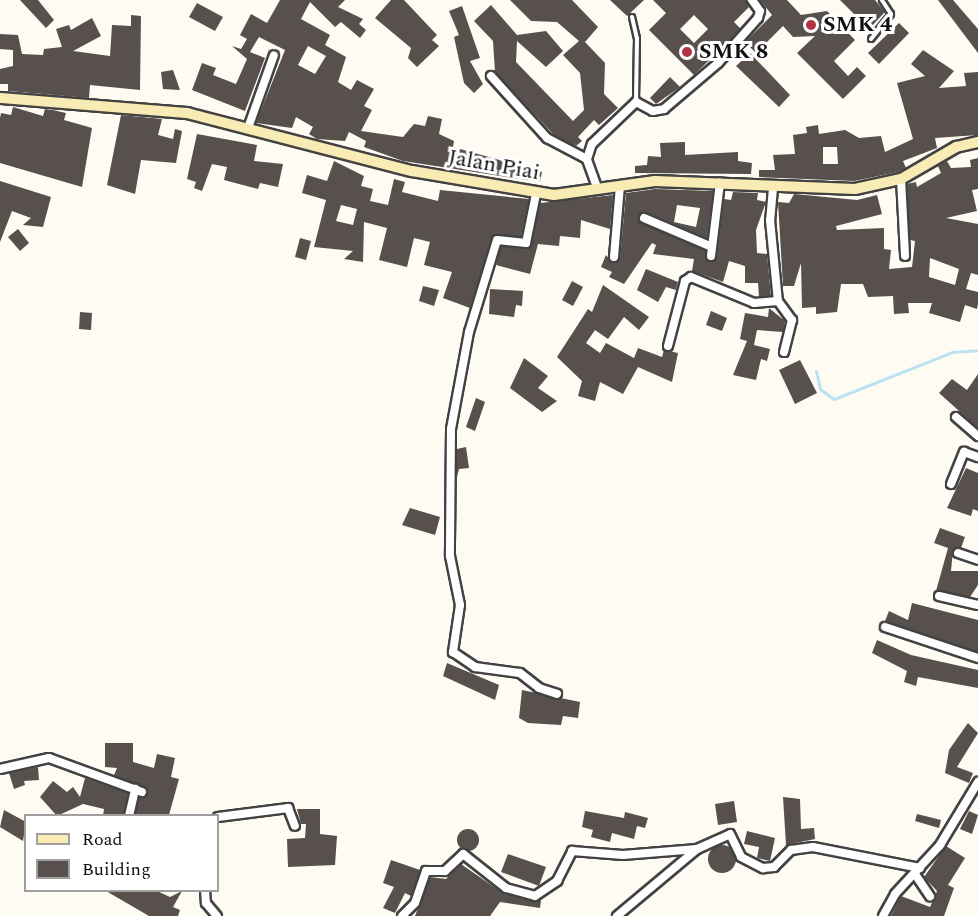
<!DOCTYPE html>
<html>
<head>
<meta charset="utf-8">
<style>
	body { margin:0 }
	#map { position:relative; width:978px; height:916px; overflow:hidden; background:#fefbf3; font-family:Spectral,serif }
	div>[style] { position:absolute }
	.stream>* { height:3px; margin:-1.5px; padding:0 1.5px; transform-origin:1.5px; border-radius:1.5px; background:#bbe2f1 }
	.building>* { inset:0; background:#57504d }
	.round { border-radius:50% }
	.roads { filter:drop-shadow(2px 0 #424242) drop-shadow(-2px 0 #424242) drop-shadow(0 2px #424242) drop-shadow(0 -2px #424242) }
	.lane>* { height:4px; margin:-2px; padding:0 2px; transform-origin:2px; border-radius:2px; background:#fff }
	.street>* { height:8px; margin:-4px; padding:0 4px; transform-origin:4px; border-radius:4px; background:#fff }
	.secondary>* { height:10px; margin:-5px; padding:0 5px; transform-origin:5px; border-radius:5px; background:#f8ebb3 }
	.dots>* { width:16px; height:16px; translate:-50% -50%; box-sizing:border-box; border:3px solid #fff; border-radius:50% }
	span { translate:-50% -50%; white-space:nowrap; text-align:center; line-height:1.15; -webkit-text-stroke:6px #fff; paint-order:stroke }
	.poi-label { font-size:22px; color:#0f0f0f; font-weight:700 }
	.left { translate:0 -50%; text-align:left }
	.street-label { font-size:22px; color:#0f0f0f }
	.legend { position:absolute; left:24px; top:814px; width:195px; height:78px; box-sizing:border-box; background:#fff; border:2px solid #9f9f9f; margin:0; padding:8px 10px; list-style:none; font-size:18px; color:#0f0f0f }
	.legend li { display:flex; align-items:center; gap:12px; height:30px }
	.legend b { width:30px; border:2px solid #9f9f9f }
</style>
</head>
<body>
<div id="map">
	<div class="stream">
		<i style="left:816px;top:371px;width:18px;rotate:77deg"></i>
		<i style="left:820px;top:389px;width:17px;rotate:36deg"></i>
		<i style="left:834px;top:399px;width:127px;rotate:-21.7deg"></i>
		<i style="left:952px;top:352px;width:26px;rotate:-4deg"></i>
	</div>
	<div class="building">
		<i style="clip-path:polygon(20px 0,38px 0,54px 20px,46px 28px)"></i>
		<i style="clip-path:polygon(evenodd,280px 0,345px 0,338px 7px,363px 19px,359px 24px,366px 30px,360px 38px,341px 22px,335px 27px,310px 2px,301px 19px,330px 35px,325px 45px,346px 57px,338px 82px,351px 90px,357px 80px,374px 89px,364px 106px,372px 110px,361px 131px,403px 137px,414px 124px,425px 126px,428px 116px,442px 119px,439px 134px,454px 141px,453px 147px,542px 172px,540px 182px,403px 161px,364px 147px,366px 141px,349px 132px,345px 141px,317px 139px,309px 134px,313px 127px,296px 117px,292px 128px,256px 123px,285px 50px,259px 37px,250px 52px,265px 58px,245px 111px,192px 90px,202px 63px,216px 68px,213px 75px,236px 84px,247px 59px,232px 46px,241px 49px,247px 39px,240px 35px,251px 14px,267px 23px,280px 0,308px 46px,326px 56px,315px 74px,298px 65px,308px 46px)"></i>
		<i style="clip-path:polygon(391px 0,404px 0,437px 35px,432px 40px,439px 46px,417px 67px,408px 58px,411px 48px,375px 18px)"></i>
		<i style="clip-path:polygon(510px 0,572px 0,598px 27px,585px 42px,605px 63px,604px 94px,618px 108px,599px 125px,594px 120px,578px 137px,582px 141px,576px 146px,554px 135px,495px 72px,493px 41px,474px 21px,491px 5px,517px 35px,546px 31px,563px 51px,546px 67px,517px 41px,516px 62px,573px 121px,584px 110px,580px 73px,563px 55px,579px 41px,557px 22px,531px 21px)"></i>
		<i style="clip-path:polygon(610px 0,644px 0,627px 16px)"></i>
		<i style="clip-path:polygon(evenodd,653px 0,746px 0,749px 7px,734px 22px,741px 29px,694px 75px,649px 30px,666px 13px,653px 0,694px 15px,708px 29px,694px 43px,680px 29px,694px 15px)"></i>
		<i style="clip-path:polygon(760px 0,787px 0,801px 15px,827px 11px,855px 40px,834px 61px,848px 76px,857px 67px,866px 76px,843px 99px,797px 53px,815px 36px,793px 37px,783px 26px,756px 53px,745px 42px,772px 15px)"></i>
		<i style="clip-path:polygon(840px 0,875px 0,885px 12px,869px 29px)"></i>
		<i style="clip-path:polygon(938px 0,953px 0,978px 29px,978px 53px)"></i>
		<i style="clip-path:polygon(197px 3px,223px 17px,215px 31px,189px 17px)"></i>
		<i style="clip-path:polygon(462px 6px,480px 58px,470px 61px,483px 84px,474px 93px,464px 83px,454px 37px,459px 35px,449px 11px)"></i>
		<i style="clip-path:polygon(131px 15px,141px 16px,140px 90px,90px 85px,89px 98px,8px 91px,8px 84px,0 84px,0 69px,13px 66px,13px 50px,0 49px,0 34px,18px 35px,22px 54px,43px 55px,44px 49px,62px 47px,56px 29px,69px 25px,71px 30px,92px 18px,101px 36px,73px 51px,110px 56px,112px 25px,131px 26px)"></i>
		<i style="clip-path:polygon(899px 23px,909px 33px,879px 64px,868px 53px)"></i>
		<i style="clip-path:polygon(evenodd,923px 50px,954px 71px,939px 88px,966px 86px,964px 73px,978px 72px,978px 135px,935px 138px,937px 148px,903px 161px,906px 168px,898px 172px,854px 181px,759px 177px,759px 170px,775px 170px,773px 155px,795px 154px,793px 135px,807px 133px,806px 127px,818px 125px,819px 134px,845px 130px,859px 138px,881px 136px,885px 152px,913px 139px,897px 83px,925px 76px,911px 64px,923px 50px,823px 147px,837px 147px,838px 164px,823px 164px,823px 147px)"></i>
		<i style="clip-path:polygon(750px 53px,790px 95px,779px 107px,736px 66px)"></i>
		<i style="clip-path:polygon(173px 70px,180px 90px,163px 89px,161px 72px)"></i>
		<i style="clip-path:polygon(670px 77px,680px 87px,656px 104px,650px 98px)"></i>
		<i style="clip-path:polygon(13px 107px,43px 116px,45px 109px,53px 110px,66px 113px,64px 120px,92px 128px,82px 187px,0 163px,0 118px,1px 113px,11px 115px)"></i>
		<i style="clip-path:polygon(121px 115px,162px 119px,158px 135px,173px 139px,175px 129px,182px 131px,176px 163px,141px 160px,135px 194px,107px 185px)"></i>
		<i style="clip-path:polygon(197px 134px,257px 145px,254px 161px,283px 164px,278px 187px,260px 183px,258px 189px,224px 180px,227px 167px,212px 164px,202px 191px,194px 188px,196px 182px,187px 179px)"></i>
		<i style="clip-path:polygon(685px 142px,685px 155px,738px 152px,738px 161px,752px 163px,751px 174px,635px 173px,635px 166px,647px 165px,648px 156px,661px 157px,660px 143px)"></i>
		<i style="clip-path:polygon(evenodd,978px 158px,978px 189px,972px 190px,977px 211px,946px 218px,978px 224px,978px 275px,971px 273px,966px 289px,978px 292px,978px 304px,977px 309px,965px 305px,960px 322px,929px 313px,932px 303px,908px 303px,909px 313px,894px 314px,893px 296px,868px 297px,863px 284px,841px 284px,837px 312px,816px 314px,816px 307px,802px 308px,801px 263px,794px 286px,783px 286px,778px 202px,789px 203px,794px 194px,857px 200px,877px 195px,882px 214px,836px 226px,837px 230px,884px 228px,884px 249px,891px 250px,889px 269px,912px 267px,915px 241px,910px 240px,907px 184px,916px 182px,917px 187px,941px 173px,938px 166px,947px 161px,951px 168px,971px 167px,970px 160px,978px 158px,930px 258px,959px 269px,955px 285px,929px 277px,930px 258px)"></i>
		<i style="clip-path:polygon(evenodd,334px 161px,364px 176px,361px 186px,373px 189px,370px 201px,388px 205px,394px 179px,405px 182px,402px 192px,438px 201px,440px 190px,529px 199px,521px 236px,492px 236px,470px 308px,443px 298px,452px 272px,424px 265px,430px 242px,414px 238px,407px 267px,379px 260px,387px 228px,364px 222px,363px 262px,344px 259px,353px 251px,314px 247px,326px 200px,302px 193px,307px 175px,327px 181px,334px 161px,341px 205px,357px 209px,353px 225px,336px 221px,341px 205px)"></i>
		<i style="clip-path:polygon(0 181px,51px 197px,43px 227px,23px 225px,31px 218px,12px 211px,0 242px)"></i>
		<i style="clip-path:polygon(evenodd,655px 189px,713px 191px,707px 238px,646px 212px,638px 218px,706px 251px,711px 262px,717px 257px,724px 199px,731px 200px,733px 192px,758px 193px,757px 200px,766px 202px,756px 230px,757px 253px,767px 254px,771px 296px,759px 297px,758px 283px,745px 283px,745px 266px,729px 261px,723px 282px,692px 271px,694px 259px,653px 254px,656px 245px,652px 243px,624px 284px,609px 277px,612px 272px,601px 267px,606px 255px,613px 263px,620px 258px,626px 193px,655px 189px,677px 205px,700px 208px,696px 227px,674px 222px,677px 205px)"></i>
		<i style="clip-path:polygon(613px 195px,610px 229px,581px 220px,580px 238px,560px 236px,559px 246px,538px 244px,530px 274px,496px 265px,501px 246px,531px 246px,540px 203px)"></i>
		<i style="clip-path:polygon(18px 229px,29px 243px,20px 251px,8px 237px)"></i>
		<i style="clip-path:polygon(300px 238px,311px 241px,306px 260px,295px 257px)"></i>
		<i style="clip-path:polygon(646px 269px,678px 282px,676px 290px,666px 287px,658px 302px,637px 290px)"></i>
		<i style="clip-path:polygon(572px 281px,583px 287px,573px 306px,562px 300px)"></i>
		<i style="clip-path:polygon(603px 285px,649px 317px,639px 330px,624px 317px,608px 339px,595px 330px,586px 343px,600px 353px,606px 343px,634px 358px,638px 348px,662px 357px,664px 350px,678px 353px,672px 382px,638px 367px,623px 394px,600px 382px,595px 401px,578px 396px,582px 381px,557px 357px,588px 309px,592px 312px)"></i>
		<i style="clip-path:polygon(423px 286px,439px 290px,434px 306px,419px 301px)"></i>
		<i style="clip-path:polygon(490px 289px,523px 291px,522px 306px,516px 305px,514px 317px,489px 314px)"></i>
		<i style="clip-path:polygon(769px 308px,785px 321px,783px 332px,757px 330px,754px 345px,770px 349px,767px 361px,761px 359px,756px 380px,733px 375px,747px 341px,740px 339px,745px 313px,768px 317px)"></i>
		<i style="clip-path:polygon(711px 311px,727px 318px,722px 331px,706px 325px)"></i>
		<i style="clip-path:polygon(80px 312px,92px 313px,91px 330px,79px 329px)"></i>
		<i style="clip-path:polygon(524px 358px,548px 376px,538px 388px,557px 401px,542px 412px,510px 388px)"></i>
		<i style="clip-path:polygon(800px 360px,817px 393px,795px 404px,779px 370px)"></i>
		<i style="clip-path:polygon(978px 374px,978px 428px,939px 393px,952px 379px,967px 390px)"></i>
		<i style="clip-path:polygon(476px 398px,485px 402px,475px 431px,466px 427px)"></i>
		<i style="clip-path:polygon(466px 447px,469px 468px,459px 469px,457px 477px,457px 449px)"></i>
		<i style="clip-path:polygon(966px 468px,978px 473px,978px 511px,973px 509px,971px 516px,947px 508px)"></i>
		<i style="clip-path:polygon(410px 508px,440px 517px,435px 535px,402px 525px)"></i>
		<i style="clip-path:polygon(940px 528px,965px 537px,961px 548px,953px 550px,951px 571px,978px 571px,978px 585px,970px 597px,936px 591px,948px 548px,934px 543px)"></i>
		<i style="clip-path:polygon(912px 603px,978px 620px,978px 652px,885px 621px,889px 611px,908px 620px)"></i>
		<i style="clip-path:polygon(877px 640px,911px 655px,978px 670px,978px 688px,918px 677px,916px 686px,904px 682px,907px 671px,872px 653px)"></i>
		<i style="clip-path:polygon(447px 663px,499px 685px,495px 700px,443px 676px)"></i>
		<i style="clip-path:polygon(522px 690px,580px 702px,578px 718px,563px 716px,561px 725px,528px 723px,519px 718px)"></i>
		<i style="clip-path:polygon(968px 723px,978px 733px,957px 767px,973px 773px,969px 783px,945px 773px,949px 750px)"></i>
		<i style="clip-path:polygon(105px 743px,133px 743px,133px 762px,154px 768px,157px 754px,175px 758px,171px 777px,179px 779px,169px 815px,135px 815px,139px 797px,148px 790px,114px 775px,117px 768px,105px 767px)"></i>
		<i style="clip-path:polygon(38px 767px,39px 780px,24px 781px,25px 785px,14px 789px,9px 773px)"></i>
		<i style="clip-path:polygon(85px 778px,128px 793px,123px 816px,103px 816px,104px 809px,83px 804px,57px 816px,40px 797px,53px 781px,67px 792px,73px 787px,80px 797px)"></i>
		<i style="clip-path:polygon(783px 797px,800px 799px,801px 829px,814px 828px,815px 839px,786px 845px)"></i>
		<i style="clip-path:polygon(734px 801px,737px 822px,718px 825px,715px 804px)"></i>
		<i style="clip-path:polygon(297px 809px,320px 809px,320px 834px,337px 836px,335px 865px,288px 867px,287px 839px,305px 838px,306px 824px,301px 824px)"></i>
		<i style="clip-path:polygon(4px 810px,26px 822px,23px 841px,0 827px)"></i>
		<i style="clip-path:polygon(585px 811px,624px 818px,625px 812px,648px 818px,645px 828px,637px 826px,634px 839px,612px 833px,610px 842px,591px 837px,593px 830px,582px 827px)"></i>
		<i style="clip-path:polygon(969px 811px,978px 815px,972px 834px,960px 829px)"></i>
		<i style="clip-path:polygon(917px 814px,941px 820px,939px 828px,915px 821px)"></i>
		<i class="round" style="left:457px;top:829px;width:22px;height:22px"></i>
		<i style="clip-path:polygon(747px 831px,775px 838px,770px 861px,757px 858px,759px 847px,744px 844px)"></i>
		<i class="round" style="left:708px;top:845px;width:28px;height:28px"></i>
		<i style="clip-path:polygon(946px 846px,965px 858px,948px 885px,954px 888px,944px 916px,891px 916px,901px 896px,930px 907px,937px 891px,924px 877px)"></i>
		<i style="clip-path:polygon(508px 854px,546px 867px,539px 886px,501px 872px)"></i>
		<i style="clip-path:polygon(391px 860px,420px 870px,411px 896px,405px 893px,395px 913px,383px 908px,394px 887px,383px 883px)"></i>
		<i style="clip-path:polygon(461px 864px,504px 894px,541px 900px,540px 908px,500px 902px,490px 916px,415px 916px,430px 877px,446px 879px)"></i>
		<i style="clip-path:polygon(106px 891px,157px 891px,170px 897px,182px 891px,173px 907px,180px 910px,178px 916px,149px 916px)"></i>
	</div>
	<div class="roads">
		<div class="lane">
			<i style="left:632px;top:17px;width:22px;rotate:77deg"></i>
			<i style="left:637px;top:38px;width:63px;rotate:90.9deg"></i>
			<i style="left:871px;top:39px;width:32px;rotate:-51deg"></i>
			<i style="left:891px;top:14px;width:17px;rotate:-123deg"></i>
		</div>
		<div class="street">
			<i style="left:491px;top:76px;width:84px;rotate:47.9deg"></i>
			<i style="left:547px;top:138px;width:45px;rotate:27.7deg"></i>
			<i style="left:248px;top:128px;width:77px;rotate:-70.4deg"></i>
			<i style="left:901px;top:179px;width:77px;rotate:87deg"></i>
			<i style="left:773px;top:188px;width:32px;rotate:95deg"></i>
			<i style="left:770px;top:220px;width:81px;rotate:84.4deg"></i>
			<i style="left:778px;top:301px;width:24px;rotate:54deg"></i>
			<i style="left:792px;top:320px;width:33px;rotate:104deg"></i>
			<i style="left:598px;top:190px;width:33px;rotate:-110deg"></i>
			<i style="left:587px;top:159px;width:16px;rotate:-72deg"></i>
			<i style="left:592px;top:144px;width:61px;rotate:-43.7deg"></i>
			<i style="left:636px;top:102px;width:19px;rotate:28deg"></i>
			<i style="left:653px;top:111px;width:11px;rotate:-10deg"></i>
			<i style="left:664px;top:109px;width:71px;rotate:-40.4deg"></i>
			<i style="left:718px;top:63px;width:60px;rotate:-48.4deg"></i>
			<i style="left:758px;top:18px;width:7px;rotate:-74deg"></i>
			<i style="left:760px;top:11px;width:14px;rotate:-126deg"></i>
			<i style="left:536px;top:194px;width:50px;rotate:101.5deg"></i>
			<i style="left:526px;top:243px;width:29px;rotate:-174deg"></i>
			<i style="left:497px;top:240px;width:96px;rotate:106.9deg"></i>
			<i style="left:469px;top:332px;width:99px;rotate:100.5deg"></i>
			<i style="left:451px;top:429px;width:127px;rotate:90.5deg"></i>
			<i style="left:450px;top:556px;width:50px;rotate:78.5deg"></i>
			<i style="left:460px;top:605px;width:48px;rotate:98.5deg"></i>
			<i style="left:453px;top:652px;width:27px;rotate:34deg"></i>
			<i style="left:475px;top:667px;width:45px;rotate:7.6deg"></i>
			<i style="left:520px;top:673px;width:24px;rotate:38deg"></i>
			<i style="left:539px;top:688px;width:19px;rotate:18deg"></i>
			<i style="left:644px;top:218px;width:74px;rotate:23.1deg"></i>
			<i style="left:711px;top:256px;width:74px;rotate:-83deg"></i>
			<i style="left:614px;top:257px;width:72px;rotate:-85.2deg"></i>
			<i style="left:668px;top:346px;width:67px;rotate:-75.3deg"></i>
			<i style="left:685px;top:281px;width:7px;rotate:-34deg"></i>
			<i style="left:691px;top:277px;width:68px;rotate:22.4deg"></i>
			<i style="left:754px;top:303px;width:24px;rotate:-5deg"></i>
			<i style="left:956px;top:417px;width:29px;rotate:41deg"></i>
			<i style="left:951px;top:484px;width:35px;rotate:-68deg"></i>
			<i style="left:964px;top:452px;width:15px;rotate:20deg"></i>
			<i style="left:958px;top:553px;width:21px;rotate:19deg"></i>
			<i style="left:939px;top:596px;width:40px;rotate:13deg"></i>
			<i style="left:885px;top:627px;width:98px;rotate:18.4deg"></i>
			<i style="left:0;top:769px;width:50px;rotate:-12.7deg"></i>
			<i style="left:49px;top:758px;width:99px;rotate:20.1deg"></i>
			<i style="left:129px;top:816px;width:28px;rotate:-77deg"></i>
			<i style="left:218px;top:817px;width:71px;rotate:-7.3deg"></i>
			<i style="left:288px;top:808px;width:19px;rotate:69deg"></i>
			<i style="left:915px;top:874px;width:27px;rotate:56deg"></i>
			<i style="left:205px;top:890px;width:13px;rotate:86deg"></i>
			<i style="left:206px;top:903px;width:17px;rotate:50deg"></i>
			<i style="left:402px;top:916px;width:18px;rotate:-45deg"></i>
			<i style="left:415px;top:903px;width:34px;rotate:-71deg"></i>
			<i style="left:426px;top:871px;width:19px"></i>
			<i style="left:445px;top:871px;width:25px;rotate:-43deg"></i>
			<i style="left:463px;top:854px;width:55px;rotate:38.3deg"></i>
			<i style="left:506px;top:888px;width:30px;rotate:15deg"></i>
			<i style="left:535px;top:896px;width:27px;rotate:-34deg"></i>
			<i style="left:557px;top:881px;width:34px;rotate:-63deg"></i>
			<i style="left:572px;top:851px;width:51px;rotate:4.5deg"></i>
			<i style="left:623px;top:855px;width:74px;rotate:-4.6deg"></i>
			<i style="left:697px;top:849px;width:36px;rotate:-24deg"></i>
			<i style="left:730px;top:834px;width:25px;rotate:64deg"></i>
			<i style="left:741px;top:857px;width:25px;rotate:27deg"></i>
			<i style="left:763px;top:868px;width:11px;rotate:-5deg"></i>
			<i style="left:774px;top:867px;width:24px;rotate:-45deg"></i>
			<i style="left:791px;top:850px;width:22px;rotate:-8deg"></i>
			<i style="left:813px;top:847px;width:109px;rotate:11.1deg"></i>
			<i style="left:617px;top:916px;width:104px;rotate:-39.9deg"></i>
			<i style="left:883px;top:916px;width:25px;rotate:-61deg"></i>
			<i style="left:895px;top:894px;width:67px;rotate:-47.4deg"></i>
			<i style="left:940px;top:845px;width:74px;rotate:-58.9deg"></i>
		</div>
		<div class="secondary">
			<i style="left:0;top:98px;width:188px;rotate:4.6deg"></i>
			<i style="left:187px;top:113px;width:232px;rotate:14.5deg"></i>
			<i style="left:412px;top:171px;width:144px;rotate:9.6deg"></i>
			<i style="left:554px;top:195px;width:102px;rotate:-7.9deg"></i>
			<i style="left:655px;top:181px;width:200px;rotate:2.3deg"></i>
			<i style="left:855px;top:189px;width:47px;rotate:-12.3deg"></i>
			<i style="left:901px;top:179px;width:64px;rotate:-30.2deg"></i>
			<i style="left:956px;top:147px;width:23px;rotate:-13deg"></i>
		</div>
	</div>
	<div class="dots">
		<i style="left:811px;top:25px;background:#b53243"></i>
		<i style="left:687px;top:52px;background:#b53243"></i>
	</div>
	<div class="poi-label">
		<span class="left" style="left:823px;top:25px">SMK 4</span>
		<span class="left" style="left:699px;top:52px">SMK 8</span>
	</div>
	<div class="street-label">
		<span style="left:494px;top:165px;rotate:10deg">Jalan Piai</span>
	</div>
	<ul class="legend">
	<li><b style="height:8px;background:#f8ebb3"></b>Road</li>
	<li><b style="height:16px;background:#57504d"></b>Building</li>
	</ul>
</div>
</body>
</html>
